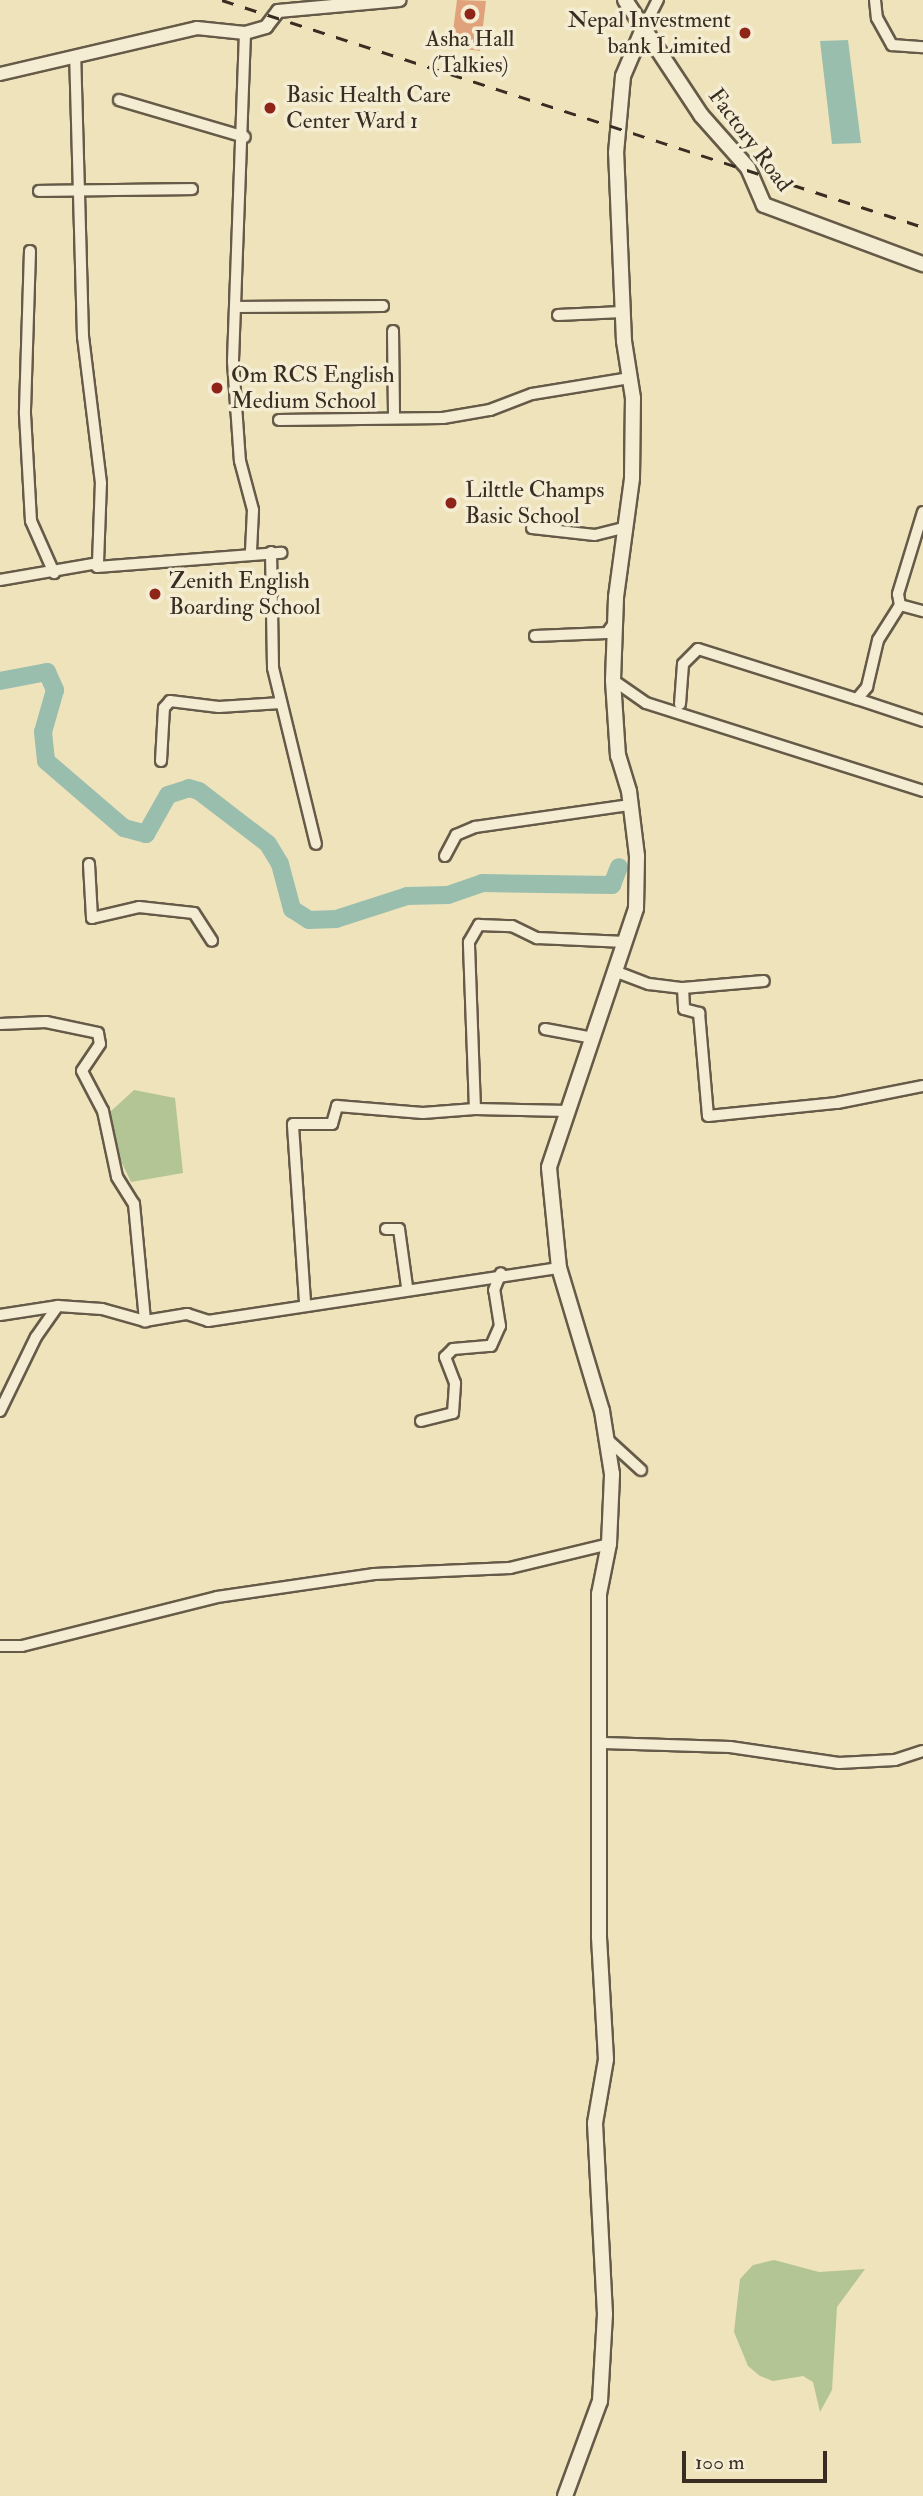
<!DOCTYPE html>
<html>
<head>
<meta charset="utf-8">
<style>
	body { margin:0 }
	#map { position:relative; width:923px; height:2496px; overflow:hidden; background:#eee3bb; font-family:"IM FELL Double Pica",serif }
	div>[style] { position:absolute }
	.green>* { inset:0; background:#b3c595 }
	.water>* { inset:0; background:#99beae }
	.river>* { height:18px; margin:-9px; padding:0 9px; transform-origin:9px; border-radius:9px; background:#99beae }
	.building>* { inset:0; background:#dfa27a }
	.roads { filter:drop-shadow(2px 0 #665a48) drop-shadow(-2px 0 #665a48) drop-shadow(0 2px #665a48) drop-shadow(0 -2px #665a48) }
	.minor>* { height:10px; margin:-5px; padding:0 5px; transform-origin:5px; border-radius:5px; background:#f4edd3 }
	.tertiary>* { height:12px; margin:-6px; padding:0 6px; transform-origin:6px; border-radius:6px; background:#f4edd3 }
	.secondary>* { height:14px; margin:-7px; padding:0 7px; transform-origin:7px; border-radius:7px; background:#f4edd3 }
	.rail>* { height:2.5px; margin-top:-1.25px; transform-origin:0; background:repeating-linear-gradient(90deg,#392c22 0 12px,transparent 0 24px) }
	.dots>* { width:19px; height:19px; translate:-50% -50%; box-sizing:border-box; border:4px solid #f4edd3; border-radius:50% }
	span { translate:-50% -50%; white-space:nowrap; text-align:center; line-height:1.15; -webkit-text-stroke:7px #f4edd3; paint-order:stroke }
	.poi-label { font-size:23px; color:#392c22 }
	.right { translate:-100% -50%; text-align:right }
	.left { translate:0 -50%; text-align:left }
	.street-label { font-size:23px; color:#392c22 }
	.scale { position:absolute; left:682px; top:2451px; width:145px; height:32px; box-sizing:border-box; border:4px solid #392c22; border-top:0; padding-left:9px; font-size:21px; line-height:24px; white-space:nowrap; color:#392c22; -webkit-text-stroke:5px #f4edd3; paint-order:stroke }
</style>
</head>
<body>
<div id="map">
	<div class="green">
		<i style="clip-path:polygon(134px 1090px,175px 1098px,183px 1173px,131px 1182px,109px 1136px,109px 1113px)"></i>
		<i style="clip-path:polygon(774px 2260px,819px 2272px,865px 2269px,837px 2307px,832px 2390px,820px 2412px,813px 2382px,803px 2376px,773px 2381px,760px 2376px,748px 2366px,734px 2332px,740px 2279px,753px 2265px)"></i>
	</div>
	<div class="water">
		<i style="clip-path:polygon(848px 40px,861px 143px,832px 144px,820px 41px)"></i>
	</div>
	<div class="river">
		<i style="left:0;top:681px;width:48px;rotate:-10.8deg"></i>
		<i style="left:47px;top:672px;width:20px;rotate:66deg"></i>
		<i style="left:55px;top:690px;width:44px;rotate:105.9deg"></i>
		<i style="left:43px;top:732px;width:29px;rotate:84deg"></i>
		<i style="left:46px;top:761px;width:103px;rotate:40.7deg"></i>
		<i style="left:124px;top:828px;width:23px;rotate:15deg"></i>
		<i style="left:146px;top:834px;width:45px;rotate:-60.6deg"></i>
		<i style="left:168px;top:795px;width:22px;rotate:-18deg"></i>
		<i style="left:189px;top:788px;width:10px;rotate:17deg"></i>
		<i style="left:199px;top:791px;width:87px;rotate:37.5deg"></i>
		<i style="left:268px;top:844px;width:23px;rotate:59deg"></i>
		<i style="left:280px;top:864px;width:47px;rotate:75.1deg"></i>
		<i style="left:292px;top:909px;width:20px;rotate:33deg"></i>
		<i style="left:309px;top:920px;width:27px;rotate:-2deg"></i>
		<i style="left:336px;top:919px;width:75px;rotate:-17.9deg"></i>
		<i style="left:407px;top:896px;width:41px;rotate:-1.4deg"></i>
		<i style="left:448px;top:895px;width:36px;rotate:-19deg"></i>
		<i style="left:482px;top:883px;width:130px;rotate:0.9deg"></i>
		<i style="left:612px;top:885px;width:19px;rotate:-69deg"></i>
	</div>
	<div class="building">
		<i style="clip-path:polygon(457px 0,486px 1px,480px 51px,451px 47px)"></i>
	</div>
	<div class="roads">
		<div class="minor">
			<i style="left:875px;top:0;width:18px;rotate:84deg"></i>
			<i style="left:877px;top:18px;width:31px;rotate:61deg"></i>
			<i style="left:892px;top:45px;width:31px;rotate:4deg"></i>
			<i style="left:643px;top:29px;width:33px;rotate:-63deg"></i>
			<i style="left:245px;top:33px;width:329px;rotate:92.1deg"></i>
			<i style="left:233px;top:362px;width:99px;rotate:86deg"></i>
			<i style="left:240px;top:461px;width:51px;rotate:75.1deg"></i>
			<i style="left:253px;top:510px;width:41px;rotate:92.8deg"></i>
			<i style="left:119px;top:100px;width:131px;rotate:16.4deg"></i>
			<i style="left:39px;top:191px;width:153px;rotate:-0.7deg"></i>
			<i style="left:30px;top:251px;width:163px;rotate:91.8deg"></i>
			<i style="left:25px;top:414px;width:107px;rotate:86.8deg"></i>
			<i style="left:31px;top:521px;width:57px;rotate:66.1deg"></i>
			<i style="left:235px;top:307px;width:148px;rotate:-0.4deg"></i>
			<i style="left:558px;top:315px;width:64px;rotate:-2.7deg"></i>
			<i style="left:393px;top:331px;width:84px;rotate:89.3deg"></i>
			<i style="left:279px;top:420px;width:164px;rotate:-0.7deg"></i>
			<i style="left:443px;top:418px;width:48px;rotate:-9.7deg"></i>
			<i style="left:490px;top:410px;width:45px;rotate:-20.9deg"></i>
			<i style="left:532px;top:394px;width:99px;rotate:-9.3deg"></i>
			<i style="left:923px;top:512px;width:86px;rotate:107deg"></i>
			<i style="left:898px;top:594px;width:11px;rotate:80deg"></i>
			<i style="left:900px;top:605px;width:24px;rotate:15deg"></i>
			<i style="left:532px;top:528px;width:63px;rotate:6.3deg"></i>
			<i style="left:595px;top:535px;width:32px;rotate:-14deg"></i>
			<i style="left:271px;top:552px;width:116px;rotate:89deg"></i>
			<i style="left:273px;top:668px;width:181px;rotate:76.3deg"></i>
			<i style="left:97px;top:567px;width:185px;rotate:-4.4deg"></i>
			<i style="left:0;top:580px;width:99px;rotate:-9.8deg"></i>
			<i style="left:98px;top:563px;width:80px;rotate:-87.9deg"></i>
			<i style="left:101px;top:483px;width:147px;rotate:-97deg"></i>
			<i style="left:83px;top:337px;width:280px;rotate:-91.6deg"></i>
			<i style="left:535px;top:636px;width:72px;rotate:-2.4deg"></i>
			<i style="left:607px;top:633px;width:14px;rotate:-54deg"></i>
			<i style="left:613px;top:680px;width:40px;rotate:34.9deg"></i>
			<i style="left:646px;top:703px;width:291px;rotate:17.6deg"></i>
			<i style="left:857px;top:699px;width:70px;rotate:18.4deg"></i>
			<i style="left:680px;top:704px;width:40px;rotate:-85.7deg"></i>
			<i style="left:683px;top:664px;width:21px;rotate:-45deg"></i>
			<i style="left:698px;top:649px;width:167px;rotate:17.5deg"></i>
			<i style="left:857px;top:699px;width:16px;rotate:-50deg"></i>
			<i style="left:867px;top:687px;width:48px;rotate:-76.8deg"></i>
			<i style="left:878px;top:640px;width:41px;rotate:-57.8deg"></i>
			<i style="left:161px;top:761px;width:53px;rotate:-86.8deg"></i>
			<i style="left:164px;top:708px;width:9px;rotate:-49deg"></i>
			<i style="left:170px;top:701px;width:49px;rotate:7deg"></i>
			<i style="left:219px;top:707px;width:62px;rotate:-3.7deg"></i>
			<i style="left:445px;top:856px;width:24px;rotate:-62deg"></i>
			<i style="left:456px;top:835px;width:21px;rotate:-23deg"></i>
			<i style="left:475px;top:827px;width:157px;rotate:-8.1deg"></i>
			<i style="left:89px;top:864px;width:54px;rotate:86.8deg"></i>
			<i style="left:92px;top:918px;width:48px;rotate:-13.2deg"></i>
			<i style="left:139px;top:907px;width:55px;rotate:6.2deg"></i>
			<i style="left:194px;top:913px;width:33px;rotate:57deg"></i>
			<i style="left:617px;top:972px;width:34px;rotate:21deg"></i>
			<i style="left:649px;top:984px;width:34px;rotate:7deg"></i>
			<i style="left:683px;top:988px;width:81px;rotate:-4.9deg"></i>
			<i style="left:683px;top:988px;width:21px;rotate:87deg"></i>
			<i style="left:684px;top:1009px;width:16px;rotate:15deg"></i>
			<i style="left:699px;top:1013px;width:103px;rotate:85deg"></i>
			<i style="left:708px;top:1116px;width:130px;rotate:-5.8deg"></i>
			<i style="left:837px;top:1103px;width:88px;rotate:-11.2deg"></i>
			<i style="left:0;top:1024px;width:46px;rotate:-2.5deg"></i>
			<i style="left:46px;top:1022px;width:53px;rotate:11.9deg"></i>
			<i style="left:98px;top:1033px;width:11px;rotate:80deg"></i>
			<i style="left:100px;top:1044px;width:32px;rotate:124deg"></i>
			<i style="left:82px;top:1071px;width:45px;rotate:62.3deg"></i>
			<i style="left:103px;top:1111px;width:67px;rotate:78deg"></i>
			<i style="left:117px;top:1177px;width:32px;rotate:58deg"></i>
			<i style="left:134px;top:1204px;width:118px;rotate:84.6deg"></i>
			<i style="left:545px;top:1029px;width:49px;rotate:10.6deg"></i>
			<i style="left:568px;top:1111px;width:93px;rotate:-178.8deg"></i>
			<i style="left:475px;top:1109px;width:167px;rotate:-92.1deg"></i>
			<i style="left:469px;top:942px;width:20px;rotate:-60deg"></i>
			<i style="left:479px;top:925px;width:33px;rotate:2deg"></i>
			<i style="left:512px;top:926px;width:28px;rotate:26deg"></i>
			<i style="left:537px;top:938px;width:89px;rotate:2.6deg"></i>
			<i style="left:386px;top:1229px;width:13px"></i>
			<i style="left:399px;top:1229px;width:59px;rotate:82.1deg"></i>
			<i style="left:305px;top:1302px;width:178px;rotate:-93.9deg"></i>
			<i style="left:293px;top:1124px;width:39px"></i>
			<i style="left:332px;top:1124px;width:19px;rotate:-74deg"></i>
			<i style="left:337px;top:1106px;width:86px;rotate:4.7deg"></i>
			<i style="left:423px;top:1113px;width:52px;rotate:-4.4deg"></i>
			<i style="left:0;top:1315px;width:59px;rotate:-8.8deg"></i>
			<i style="left:58px;top:1306px;width:44px;rotate:3.9deg"></i>
			<i style="left:102px;top:1309px;width:45px;rotate:15.6deg"></i>
			<i style="left:145px;top:1321px;width:43px;rotate:-9.5deg"></i>
			<i style="left:187px;top:1314px;width:22px;rotate:18deg"></i>
			<i style="left:208px;top:1321px;width:355px;rotate:-8.6deg"></i>
			<i style="left:0;top:1411px;width:82px;rotate:-64.1deg"></i>
			<i style="left:36px;top:1337px;width:38px;rotate:-55deg"></i>
			<i style="left:421px;top:1421px;width:33px;rotate:-14deg"></i>
			<i style="left:453px;top:1413px;width:30px;rotate:-86deg"></i>
			<i style="left:455px;top:1383px;width:28px;rotate:-111deg"></i>
			<i style="left:445px;top:1357px;width:11px;rotate:-45deg"></i>
			<i style="left:453px;top:1349px;width:38px;rotate:-5deg"></i>
			<i style="left:491px;top:1346px;width:22px;rotate:-66deg"></i>
			<i style="left:500px;top:1326px;width:36px;rotate:-99deg"></i>
			<i style="left:494px;top:1290px;width:18px;rotate:-68deg"></i>
			<i style="left:607px;top:1439px;width:46px;rotate:42.4deg"></i>
			<i style="left:0;top:1646px;width:22px"></i>
			<i style="left:22px;top:1646px;width:201px;rotate:-14.1deg"></i>
			<i style="left:217px;top:1597px;width:159px;rotate:-8.3deg"></i>
			<i style="left:374px;top:1574px;width:136px;rotate:-2.5deg"></i>
			<i style="left:510px;top:1568px;width:102px;rotate:-13.6deg"></i>
			<i style="left:603px;top:1743px;width:127px;rotate:1.8deg"></i>
			<i style="left:730px;top:1747px;width:110px;rotate:8.4deg"></i>
			<i style="left:839px;top:1763px;width:56px;rotate:-3.1deg"></i>
			<i style="left:895px;top:1760px;width:29px;rotate:-18deg"></i>
		</div>
		<div class="tertiary">
			<i style="left:0;top:74px;width:202px;rotate:-13.1deg"></i>
			<i style="left:197px;top:28px;width:48px;rotate:5.9deg"></i>
			<i style="left:245px;top:33px;width:22px;rotate:-16deg"></i>
			<i style="left:266px;top:27px;width:20px;rotate:-53deg"></i>
			<i style="left:278px;top:11px;width:122px;rotate:-5.2deg"></i>
		</div>
		<div class="secondary">
			<i style="left:625px;top:0;width:138px;rotate:56.5deg"></i>
			<i style="left:701px;top:115px;width:71px;rotate:48.4deg"></i>
			<i style="left:748px;top:168px;width:40px;rotate:66.6deg"></i>
			<i style="left:764px;top:205px;width:170px;rotate:20.4deg"></i>
			<i style="left:565px;top:2496px;width:101px;rotate:-69.8deg"></i>
			<i style="left:600px;top:2401px;width:87px;rotate:-86.7deg"></i>
			<i style="left:605px;top:2314px;width:191px;rotate:-93deg"></i>
			<i style="left:595px;top:2123px;width:65px;rotate:-80.2deg"></i>
			<i style="left:606px;top:2059px;width:123px;rotate:-93.3deg"></i>
			<i style="left:599px;top:1936px;width:342px;rotate:-90deg"></i>
			<i style="left:599px;top:1594px;width:51px;rotate:-78.7deg"></i>
			<i style="left:609px;top:1544px;width:70px;rotate:-87.5deg"></i>
			<i style="left:612px;top:1474px;width:64px;rotate:-99deg"></i>
			<i style="left:602px;top:1411px;width:149px;rotate:-106.7deg"></i>
			<i style="left:559px;top:1268px;width:101px;rotate:-95.7deg"></i>
			<i style="left:549px;top:1167px;width:273px;rotate:-71.4deg"></i>
			<i style="left:636px;top:908px;width:52px;rotate:-88.9deg"></i>
			<i style="left:637px;top:856px;width:65px;rotate:-97deg"></i>
			<i style="left:629px;top:791px;width:37px;rotate:-107deg"></i>
			<i style="left:618px;top:756px;width:76px;rotate:-93.8deg"></i>
			<i style="left:613px;top:680px;width:83px;rotate:-87.9deg"></i>
			<i style="left:616px;top:597px;width:120px;rotate:-82.3deg"></i>
			<i style="left:632px;top:478px;width:80px;rotate:-89.3deg"></i>
			<i style="left:633px;top:398px;width:58px;rotate:-99deg"></i>
			<i style="left:624px;top:341px;width:188px;rotate:-92.4deg"></i>
			<i style="left:616px;top:153px;width:77px;rotate:-84.8deg"></i>
			<i style="left:623px;top:76px;width:51px;rotate:-66.9deg"></i>
		</div>
	</div>
	<div class="rail">
		<i style="left:222px;top:0;width:737px;rotate:17.94deg"></i>
	</div>
	<div class="dots">
		<i style="left:470px;top:14px;background:#8f2418"></i>
		<i style="left:745px;top:33px;background:#8f2418"></i>
		<i style="left:270px;top:108px;background:#8f2418"></i>
		<i style="left:217px;top:388px;background:#8f2418"></i>
		<i style="left:451px;top:503px;background:#8f2418"></i>
		<i style="left:155px;top:594px;background:#8f2418"></i>
	</div>
	<div class="poi-label">
		<span class="right" style="left:731px;top:33px">Nepal Investment<br>bank Limited</span>
		<span style="left:470px;top:52px">Asha Hall<br>(Talkies)</span>
		<span class="left" style="left:286px;top:108px">Basic Health Care<br>Center Ward 1</span>
		<span class="left" style="left:231px;top:388px">Om RCS English<br>Medium School</span>
		<span class="left" style="left:465px;top:503px">Lilttle Champs<br>Basic School</span>
		<span class="left" style="left:169px;top:594px">Zenith English<br>Boarding School</span>
	</div>
	<div class="street-label">
		<span style="left:750px;top:140px;rotate:53deg">Factory Road</span>
	</div>
	<div class="scale">100 m</div>
</div>
</body>
</html>
